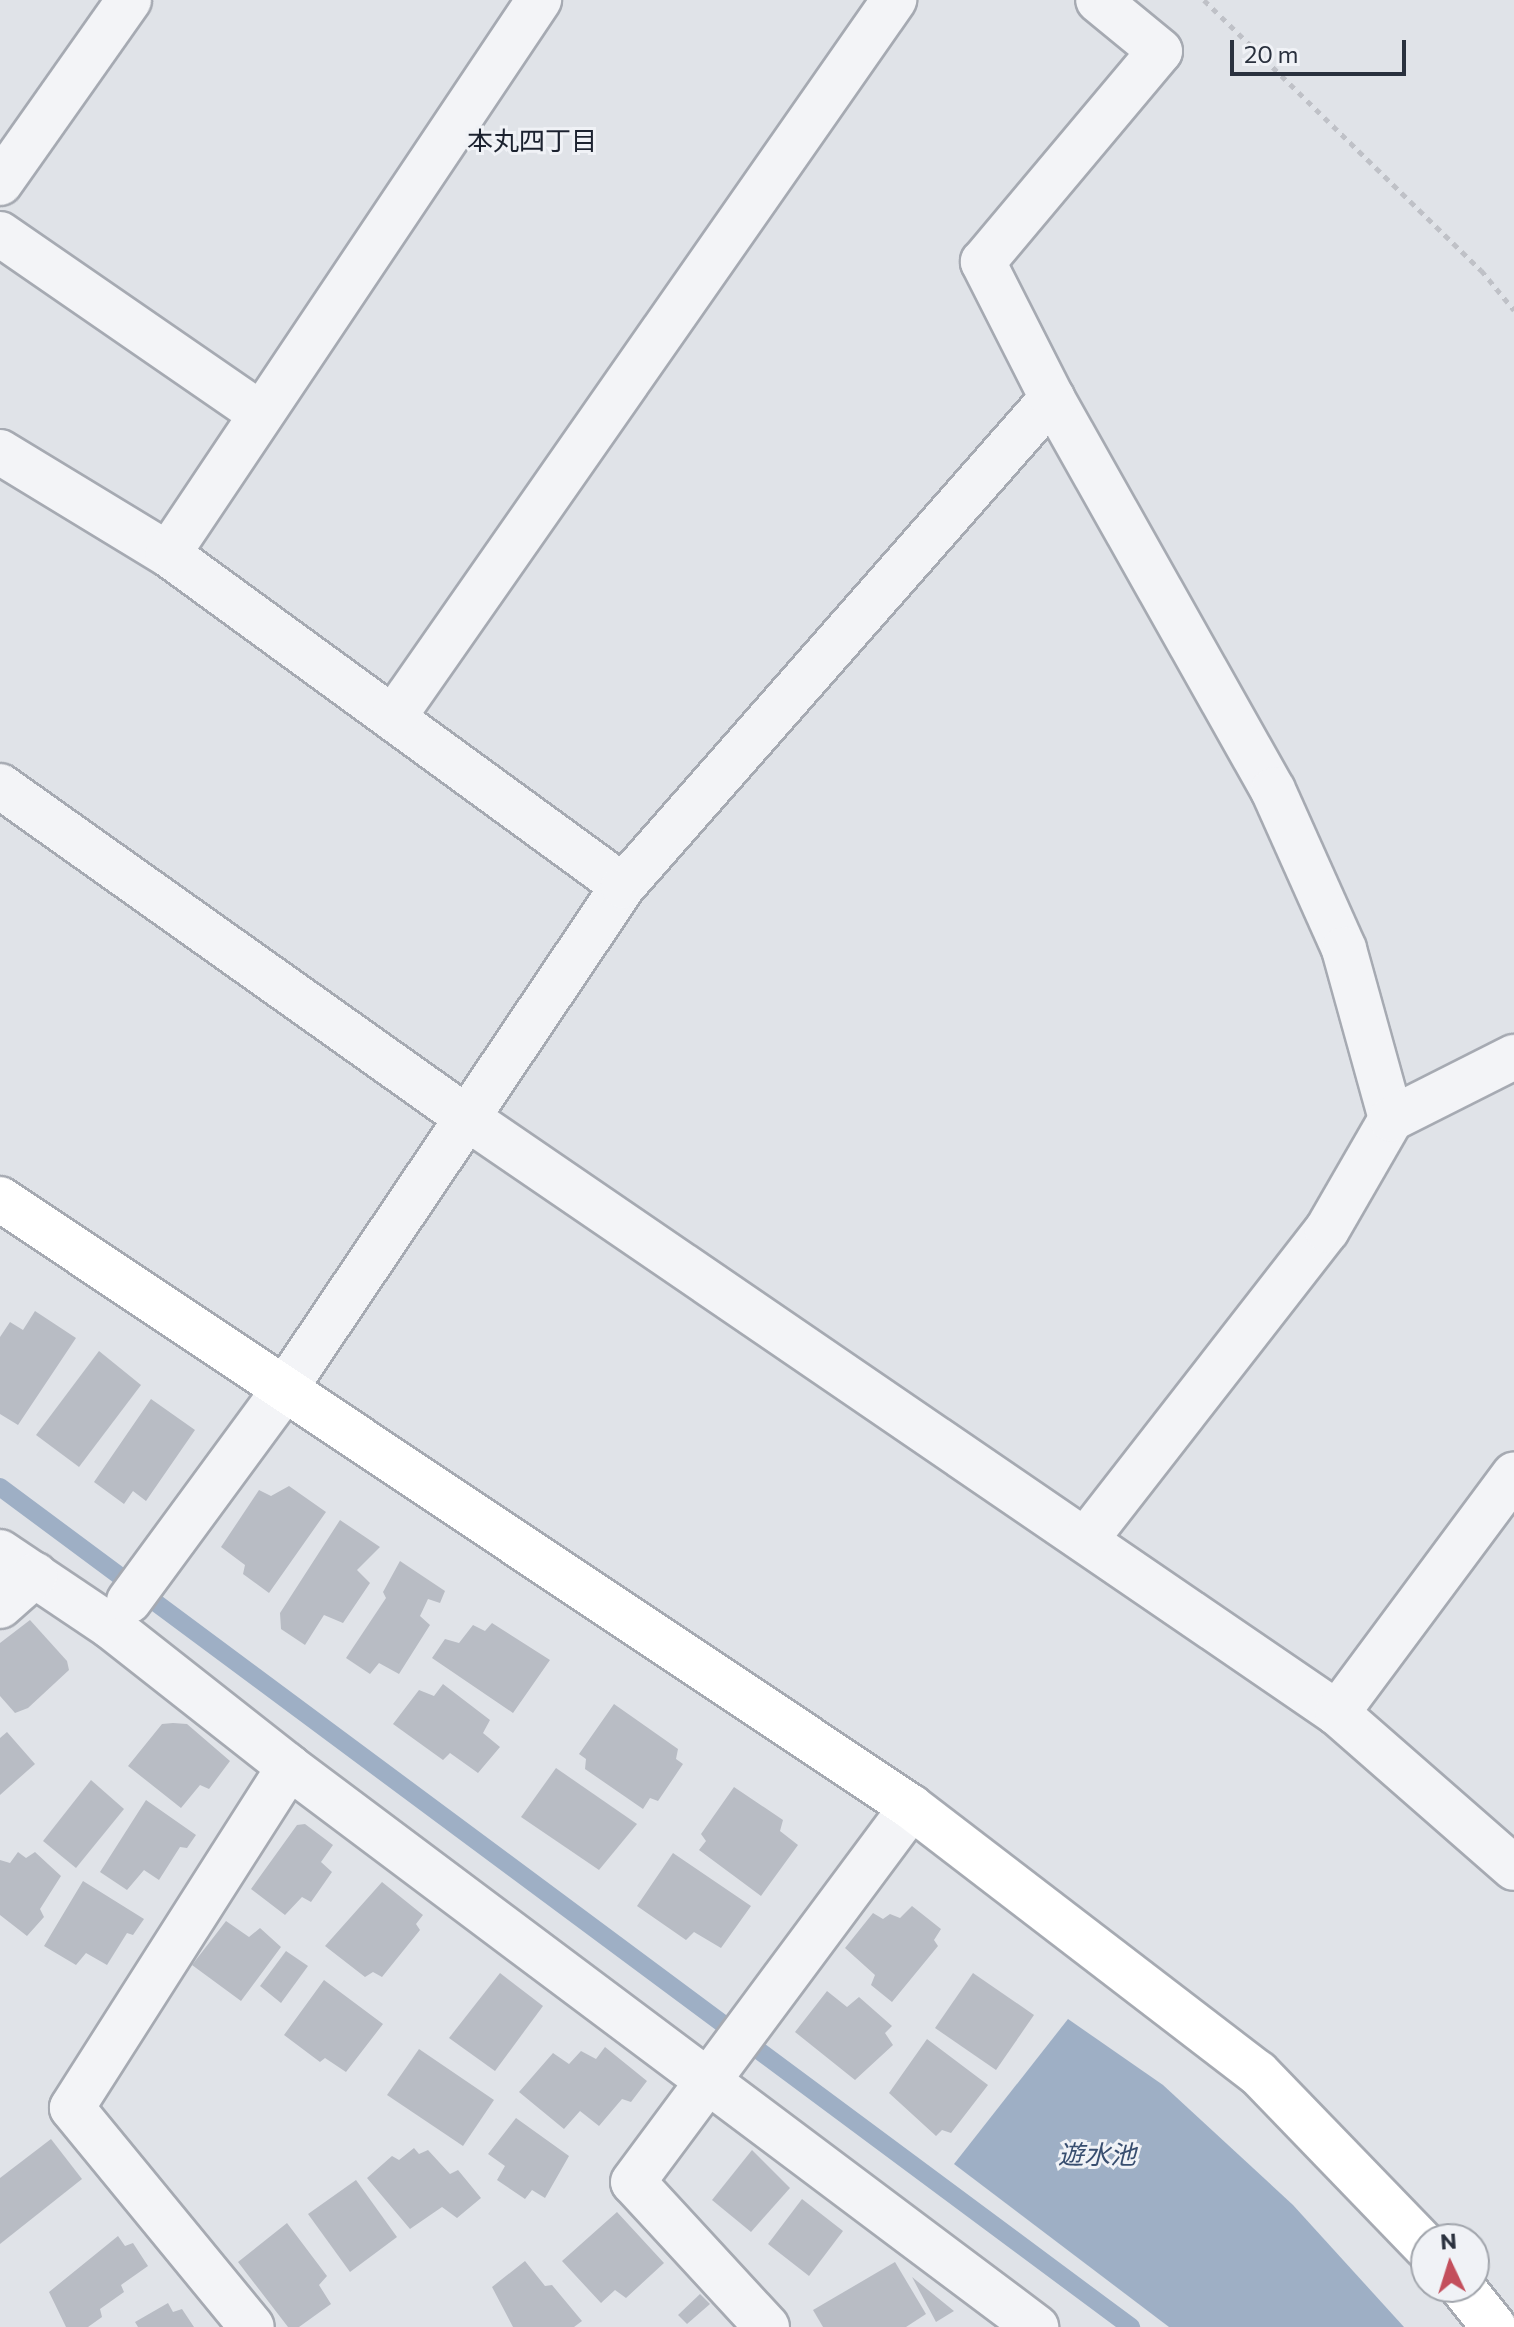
<!DOCTYPE html>
<html>
<head>
<meta charset="utf-8">
<style>
	body { margin:0 }
	#map { position:relative; width:1514px; height:2327px; overflow:hidden; background:#e0e3e8; font-family:Commissioner,"Noto Sans JP",sans-serif }
	div>[style] { position:absolute }
	.water>* { inset:0; background:#9eafc5 }
	.stream>* { height:18px; margin:-9px; padding:0 9px; transform-origin:9px; border-radius:9px; background:#9eafc5 }
	.building>* { inset:0; background:#b8bcc4 }
	.path>* { height:5px; margin-top:-2.5px; transform-origin:0; background:repeating-linear-gradient(90deg,#bfc1c7 0 6px,transparent 0 12px) }
	.roads { filter:drop-shadow(2px 0 #a6aab2) drop-shadow(-2px 0 #a6aab2) drop-shadow(0 2px #a6aab2) drop-shadow(0 -2px #a6aab2) }
	.street>* { height:44px; margin:-22px; padding:0 22px; transform-origin:22px; border-radius:22px; background:#f3f4f7 }
	.secondary>* { height:44px; margin:-22px; padding:0 22px; transform-origin:22px; border-radius:22px; background:#fff }
	span { translate:-50% -50%; white-space:nowrap; text-align:center; line-height:1.15; -webkit-text-stroke:6px #f0f2f6; paint-order:stroke }
	.neighbourhood-label { font-size:26px; color:#1c222f }
	.water-label { font-size:26px; color:#384e6f; font-style:italic }
	.north { position:absolute; left:1410px; top:2223px; width:80px; height:80px; box-sizing:border-box; background:#f0f2f6; border:2px solid #a1a5ac; border-radius:50%; rotate:356deg; font-size:22px; font-weight:700; line-height:32px; text-align:center; color:#2a313e }
	.north::after { content:''; display:block; margin:auto; width:28px; height:36px; background:#c34f5c; clip-path:polygon(50% 0,100% 100%,50% 72%,0 100%) }
	.scale { position:absolute; left:1230px; top:40px; width:176px; height:36px; box-sizing:border-box; border:4px solid #2a313e; border-top:0; padding-left:10px; font-size:24px; line-height:28px; white-space:nowrap; color:#2a313e; -webkit-text-stroke:6px #f0f2f6; paint-order:stroke }
</style>
</head>
<body>
<div id="map">
	<div class="water">
		<i style="clip-path:polygon(1068px 2019px,1163px 2085px,1293px 2205px,1404px 2327px,1169px 2327px,954px 2164px)"></i>
	</div>
	<div class="stream">
		<i style="left:0;top:1487px;width:1409px;rotate:36.6deg"></i>
	</div>
	<div class="building">
		<i style="clip-path:polygon(35px 1311px,76px 1338px,18px 1425px,0 1414px,0 1337px,10px 1322px,23px 1330px)"></i>
		<i style="clip-path:polygon(99px 1351px,141px 1385px,79px 1467px,36px 1435px)"></i>
		<i style="clip-path:polygon(151px 1399px,195px 1430px,146px 1501px,133px 1491px,124px 1504px,94px 1482px)"></i>
		<i style="clip-path:polygon(289px 1486px,326px 1512px,269px 1593px,243px 1574px,245px 1565px,221px 1547px,259px 1490px,271px 1496px)"></i>
		<i style="clip-path:polygon(340px 1520px,380px 1547px,357px 1570px,370px 1583px,343px 1623px,324px 1615px,305px 1645px,281px 1629px,280px 1613px)"></i>
		<i style="clip-path:polygon(400px 1561px,445px 1591px,440px 1603px,428px 1599px,420px 1616px,430px 1625px,399px 1674px,379px 1663px,370px 1674px,346px 1658px,386px 1598px,383px 1592px)"></i>
		<i style="clip-path:polygon(30px 1620px,67px 1661px,69px 1670px,28px 1708px,15px 1713px,0 1696px,0 1643px)"></i>
		<i style="clip-path:polygon(492px 1623px,550px 1660px,513px 1713px,432px 1658px,445px 1639px,459px 1643px,473px 1625px,485px 1631px)"></i>
		<i style="clip-path:polygon(443px 1684px,490px 1720px,483px 1733px,500px 1747px,478px 1773px,450px 1753px,443px 1760px,393px 1724px,419px 1690px,434px 1696px)"></i>
		<i style="clip-path:polygon(614px 1704px,678px 1749px,676px 1759px,683px 1764px,658px 1801px,650px 1798px,643px 1809px,585px 1769px,586px 1759px,579px 1754px)"></i>
		<i style="clip-path:polygon(173px 1723px,187px 1724px,230px 1761px,209px 1789px,200px 1785px,181px 1808px,128px 1766px,162px 1724px)"></i>
		<i style="clip-path:polygon(7px 1732px,35px 1764px,0 1795px,0 1738px)"></i>
		<i style="clip-path:polygon(556px 1768px,637px 1824px,599px 1870px,521px 1817px)"></i>
		<i style="clip-path:polygon(91px 1780px,124px 1809px,76px 1868px,43px 1841px)"></i>
		<i style="clip-path:polygon(734px 1787px,783px 1820px,780px 1831px,798px 1845px,761px 1896px,699px 1850px,706px 1841px,701px 1834px)"></i>
		<i style="clip-path:polygon(146px 1800px,196px 1835px,187px 1848px,180px 1847px,159px 1880px,144px 1870px,127px 1890px,100px 1872px)"></i>
		<i style="clip-path:polygon(305px 1824px,333px 1845px,321px 1862px,332px 1872px,311px 1902px,302px 1897px,285px 1915px,251px 1889px,297px 1825px)"></i>
		<i style="clip-path:polygon(18px 1852px,26px 1858px,35px 1852px,61px 1876px,40px 1909px,44px 1917px,27px 1936px,0 1915px,0 1860px,10px 1863px)"></i>
		<i style="clip-path:polygon(673px 1853px,751px 1906px,721px 1948px,694px 1932px,686px 1940px,637px 1906px)"></i>
		<i style="clip-path:polygon(83px 1881px,144px 1919px,133px 1935px,127px 1933px,107px 1965px,86px 1953px,76px 1965px,44px 1946px)"></i>
		<i style="clip-path:polygon(382px 1882px,423px 1915px,416px 1924px,420px 1930px,382px 1977px,373px 1972px,365px 1977px,325px 1946px)"></i>
		<i style="clip-path:polygon(912px 1906px,941px 1929px,934px 1940px,938px 1946px,892px 2002px,871px 1985px,875px 1975px,845px 1948px,873px 1913px,883px 1919px,890px 1914px,900px 1918px)"></i>
		<i style="clip-path:polygon(226px 1921px,249px 1937px,260px 1928px,281px 1947px,241px 2001px,192px 1965px)"></i>
		<i style="clip-path:polygon(286px 1951px,308px 1966px,281px 2003px,260px 1986px)"></i>
		<i style="clip-path:polygon(500px 1973px,543px 2006px,495px 2071px,449px 2038px)"></i>
		<i style="clip-path:polygon(973px 1973px,1034px 2015px,996px 2070px,935px 2028px)"></i>
		<i style="clip-path:polygon(324px 1980px,383px 2024px,346px 2072px,325px 2058px,320px 2062px,284px 2035px)"></i>
		<i style="clip-path:polygon(827px 1991px,847px 2007px,859px 1997px,892px 2026px,885px 2033px,893px 2045px,855px 2080px,795px 2032px)"></i>
		<i style="clip-path:polygon(927px 2039px,988px 2085px,951px 2133px,942px 2130px,936px 2136px,889px 2093px)"></i>
		<i style="clip-path:polygon(605px 2047px,647px 2081px,631px 2102px,622px 2099px,599px 2126px,580px 2111px,564px 2129px,519px 2092px,553px 2053px,569px 2064px,581px 2051px,596px 2059px)"></i>
		<i style="clip-path:polygon(419px 2049px,494px 2100px,463px 2146px,387px 2095px)"></i>
		<i style="clip-path:polygon(516px 2118px,569px 2156px,545px 2198px,532px 2190px,525px 2199px,497px 2180px,505px 2166px,488px 2154px)"></i>
		<i style="clip-path:polygon(51px 2139px,82px 2179px,0 2244px,0 2178px)"></i>
		<i style="clip-path:polygon(414px 2148px,419px 2154px,428px 2150px,450px 2174px,458px 2170px,481px 2198px,457px 2218px,442px 2207px,410px 2229px,367px 2178px,392px 2156px,399px 2160px)"></i>
		<i style="clip-path:polygon(752px 2150px,790px 2188px,751px 2232px,712px 2200px)"></i>
		<i style="clip-path:polygon(356px 2180px,397px 2237px,350px 2272px,308px 2214px)"></i>
		<i style="clip-path:polygon(802px 2199px,843px 2231px,809px 2276px,768px 2244px)"></i>
		<i style="clip-path:polygon(617px 2212px,664px 2263px,626px 2298px,615px 2290px,601px 2303px,562px 2261px)"></i>
		<i style="clip-path:polygon(287px 2223px,327px 2276px,319px 2285px,331px 2304px,299px 2327px,288px 2327px,238px 2262px)"></i>
		<i style="clip-path:polygon(118px 2236px,125px 2246px,133px 2243px,148px 2266px,121px 2285px,124px 2292px,100px 2309px,102px 2317px,88px 2327px,66px 2327px,49px 2292px)"></i>
		<i style="clip-path:polygon(525px 2261px,545px 2286px,552px 2285px,582px 2321px,574px 2327px,513px 2327px,492px 2287px)"></i>
		<i style="clip-path:polygon(895px 2262px,926px 2314px,906px 2327px,823px 2327px,813px 2310px)"></i>
		<i style="clip-path:polygon(912px 2277px,954px 2311px,936px 2322px)"></i>
		<i style="clip-path:polygon(700px 2294px,710px 2304px,687px 2324px,678px 2315px)"></i>
		<i style="clip-path:polygon(168px 2303px,173px 2312px,182px 2309px,194px 2327px,138px 2327px,135px 2322px)"></i>
	</div>
	<div class="path">
		<i style="left:1204px;top:0;width:387px;rotate:44.3deg"></i>
		<i style="left:1481px;top:270px;width:52px;rotate:50.5deg"></i>
	</div>
	<div class="roads">
		<div class="street">
			<i style="left:0;top:183px;width:224px;rotate:-54.8deg"></i>
			<i style="left:0;top:234px;width:317px;rotate:34.6deg"></i>
			<i style="left:1052px;top:398px;width:450px;rotate:60.6deg"></i>
			<i style="left:1273px;top:790px;width:174px;rotate:65.9deg"></i>
			<i style="left:1344px;top:949px;width:176px;rotate:74.5deg"></i>
			<i style="left:0;top:452px;width:197px;rotate:31.3deg"></i>
			<i style="left:168px;top:554px;width:563px;rotate:36.12deg"></i>
			<i style="left:168px;top:554px;width:667px;rotate:-56.19deg"></i>
			<i style="left:393px;top:718px;width:876px;rotate:-55.09deg"></i>
			<i style="left:0;top:786px;width:577px;rotate:35.4deg"></i>
			<i style="left:470px;top:1120px;width:1050px;rotate:34.37deg"></i>
			<i style="left:1337px;top:1713px;width:235px;rotate:41.2deg"></i>
			<i style="left:1087px;top:1538px;width:390px;rotate:-52.1deg"></i>
			<i style="left:1327px;top:1230px;width:128px;rotate:-60deg"></i>
			<i style="left:1391px;top:1119px;width:138px;rotate:-26.8deg"></i>
			<i style="left:0;top:1552px;width:133px;rotate:33.9deg"></i>
			<i style="left:110px;top:1626px;width:228px;rotate:38.2deg"></i>
			<i style="left:289px;top:1767px;width:404px;rotate:122.5deg"></i>
			<i style="left:72px;top:2108px;width:283px;rotate:50.6deg"></i>
			<i style="left:129px;top:1601px;width:262px;rotate:-53.7deg"></i>
			<i style="left:284px;top:1390px;width:607px;rotate:-56.07deg"></i>
			<i style="left:623px;top:886px;width:650px;rotate:-48.68deg"></i>
			<i style="left:1052px;top:398px;width:153px;rotate:-116.9deg"></i>
			<i style="left:983px;top:262px;width:275px;rotate:-50deg"></i>
			<i style="left:1160px;top:51px;width:80px;rotate:-140.6deg"></i>
			<i style="left:0;top:1606px;width:47px;rotate:-41.5deg"></i>
			<i style="left:1337px;top:1713px;width:297px;rotate:-53.4deg"></i>
			<i style="left:289px;top:1767px;width:934px;rotate:36.86deg"></i>
			<i style="left:767px;top:2327px;width:197px;rotate:-132.7deg"></i>
			<i style="left:633px;top:2182px;width:467px;rotate:-53.4deg"></i>
		</div>
		<div class="secondary">
			<i style="left:0;top:1199px;width:1095px;rotate:33.72deg"></i>
			<i style="left:911px;top:1807px;width:437px;rotate:37.5deg"></i>
			<i style="left:1258px;top:2073px;width:242px;rotate:46deg"></i>
			<i style="left:1462px;top:2287px;width:51px;rotate:51.3deg"></i>
		</div>
	</div>
	<div class="neighbourhood-label">
		<span style="left:532px;top:140px">本丸四丁目</span>
	</div>
	<div class="water-label">
		<span style="left:1097px;top:2154px">遊水池</span>
	</div>
	<div class="north">N</div>
	<div class="scale">20 m</div>
</div>
</body>
</html>
